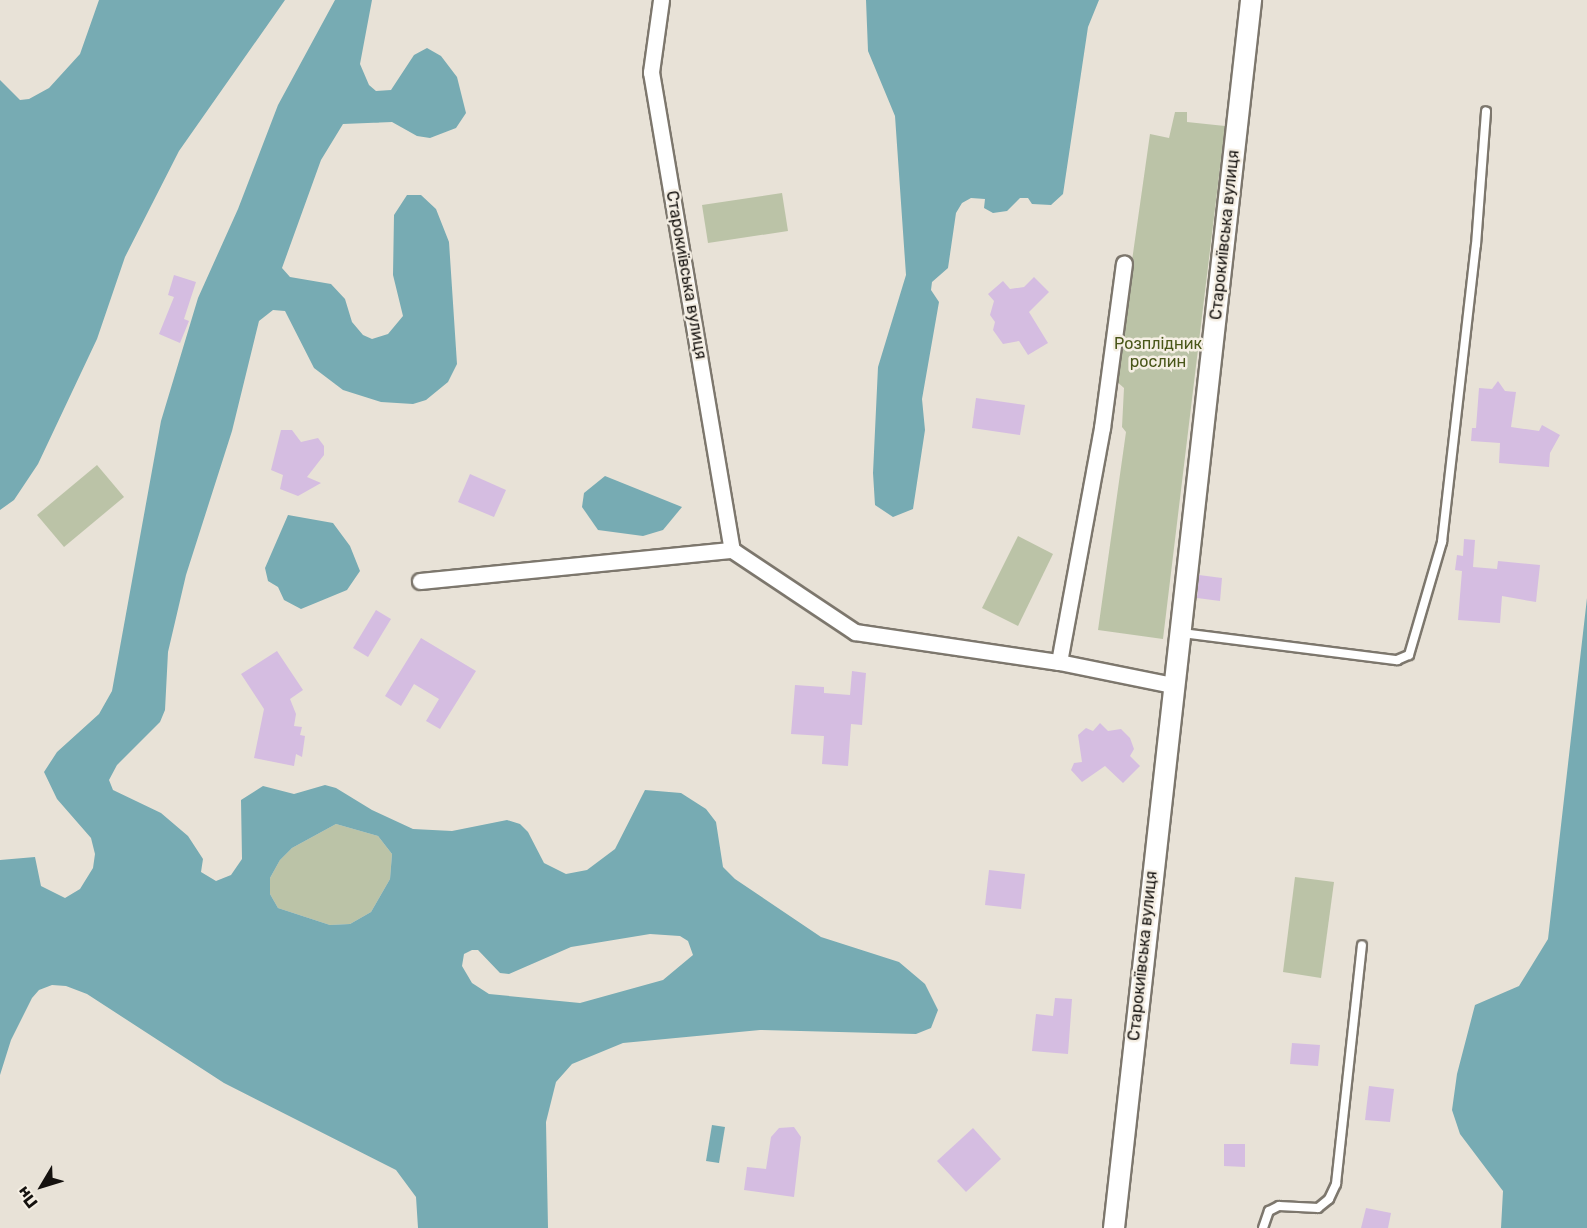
<!DOCTYPE html>
<html>
<head>
<meta charset="utf-8">
<style>
	body { margin:0 }
	#map { position:relative; width:1587px; height:1228px; overflow:hidden; background:#e8e2d7; font-family:Rubik,sans-serif }
	div>[style] { position:absolute }
	.green>* { inset:0; background:#bbc3a7 }
	.water>* { inset:0; background:#77abb3 }
	.building>* { inset:0; background:#d5bde1 }
	.roads { filter:drop-shadow(2px 0 #7d776d) drop-shadow(-2px 0 #7d776d) drop-shadow(0 2px #7d776d) drop-shadow(0 -2px #7d776d) }
	.service>* { height:8px; margin:-4px; padding:0 4px; transform-origin:4px; border-radius:4px; background:#fff }
	.minor>* { height:15px; margin:-7.5px; padding:0 7.5px; transform-origin:7.5px; border-radius:7.5px; background:#fff }
	.tertiary>* { height:20px; margin:-10px; padding:0 10px; transform-origin:10px; border-radius:10px; background:#fff }
	span { translate:-50% -50%; white-space:nowrap; text-align:center; line-height:1.15; -webkit-text-stroke:5px #f5efe4; paint-order:stroke }
	.street-label { font-size:16px; color:#15120f }
	.park-label { font-size:16px; color:#495619 }
	.north { position:absolute; left:12px; top:1156px; width:60px; height:60px; -webkit-text-stroke:4px #f5efe4; paint-order:stroke; rotate:232deg; font-size:16px; font-weight:700; line-height:24px; text-align:center; color:#15120f }
	.north::after { content:''; display:block; margin:auto; width:21px; height:27px; background:#15120f; clip-path:polygon(50% 0,100% 100%,50% 72%,0 100%) }
</style>
</head>
<body>
<div id="map">
	<div class="green">
		<i style="clip-path:polygon(1175px 112px,1187px 112px,1187px 122px,1225px 126px,1163px 639px,1098px 630px,1126px 432px,1122px 427px,1124px 388px,1115px 380px,1150px 134px,1169px 138px)"></i>
		<i style="clip-path:polygon(782px 193px,788px 231px,708px 243px,702px 205px)"></i>
		<i style="clip-path:polygon(97px 465px,124px 497px,64px 547px,37px 515px)"></i>
		<i style="clip-path:polygon(1018px 536px,1053px 554px,1018px 626px,982px 608px)"></i>
		<i style="clip-path:polygon(336px 824px,378px 836px,392px 854px,390px 879px,371px 912px,350px 924px,330px 925px,278px 908px,270px 894px,270px 878px,280px 860px,292px 848px)"></i>
		<i style="clip-path:polygon(1295px 877px,1334px 882px,1321px 978px,1283px 972px)"></i>
	</div>
	<div class="water">
		<i style="clip-path:polygon(99px 0,285px 0,179px 151px,125px 257px,97px 339px,38px 464px,14px 500px,0 510px,0 80px,20px 100px,29px 99px,49px 88px,80px 54px)"></i>
		<i style="clip-path:polygon(evenodd,335px 0,372px 0,360px 64px,369px 85px,376px 91px,391px 90px,414px 55px,427px 48px,441px 56px,457px 77px,466px 113px,456px 128px,430px 138px,417px 136px,392px 122px,343px 124px,321px 160px,282px 268px,290px 277px,331px 284px,345px 299px,352px 322px,363px 335px,372px 339px,388px 334px,403px 316px,393px 275px,394px 215px,407px 195px,421px 195px,436px 209px,449px 242px,457px 364px,448px 382px,426px 400px,413px 404px,381px 402px,343px 390px,314px 368px,285px 311px,273px 310px,259px 321px,232px 431px,186px 575px,168px 652px,165px 710px,160px 722px,117px 765px,109px 780px,113px 790px,161px 813px,188px 836px,203px 859px,201px 872px,216px 881px,231px 875px,242px 859px,241px 800px,263px 786px,294px 794px,325px 785px,336px 788px,372px 810px,413px 829px,452px 831px,507px 820px,520px 824px,528px 832px,544px 863px,566px 874px,587px 870px,615px 849px,645px 790px,681px 793px,706px 809px,716px 822px,723px 867px,735px 879px,821px 937px,899px 962px,925px 984px,938px 1010px,931px 1028px,916px 1034px,760px 1030px,623px 1043px,572px 1064px,556px 1082px,546px 1122px,548px 1228px,418px 1228px,416px 1197px,396px 1170px,224px 1083px,87px 994px,66px 986px,52px 985px,39px 990px,32px 998px,11px 1040px,0 1075px,0 860px,35px 857px,41px 886px,65px 898px,80px 889px,93px 868px,95px 854px,91px 838px,57px 799px,44px 772px,57px 752px,99px 714px,112px 691px,161px 421px,198px 298px,238px 209px,278px 105px,335px 0,336px 824px,378px 836px,392px 854px,390px 879px,371px 912px,350px 924px,330px 925px,278px 908px,270px 894px,270px 878px,280px 860px,292px 848px,336px 824px,335px 0,650px 934px,680px 936px,688px 941px,693px 955px,663px 980px,580px 1003px,489px 994px,472px 983px,462px 966px,464px 954px,472px 950px,478px 950px,500px 973px,509px 974px,571px 947px,650px 934px)"></i>
		<i style="clip-path:polygon(866px 0,1099px 0,1088px 27px,1063px 194px,1051px 205px,1032px 204px,1028px 198px,1020px 198px,1007px 211px,993px 213px,984px 208px,985px 199px,971px 198px,962px 203px,956px 213px,948px 268px,932px 282px,931px 290px,939px 302px,922px 399px,925px 430px,913px 509px,893px 517px,875px 505px,873px 473px,878px 367px,906px 275px,895px 116px,868px 51px)"></i>
		<i style="clip-path:polygon(605px 476px,682px 507px,663px 530px,643px 536px,598px 530px,582px 507px,584px 493px)"></i>
		<i style="clip-path:polygon(288px 515px,333px 523px,350px 546px,360px 571px,347px 590px,301px 609px,284px 600px,278px 587px,268px 581px,265px 568px)"></i>
		<i style="clip-path:polygon(1587px 598px,1587px 1228px,1501px 1228px,1503px 1191px,1460px 1134px,1452px 1110px,1457px 1074px,1475px 1005px,1519px 986px,1548px 939px)"></i>
		<i style="clip-path:polygon(712px 1125px,725px 1127px,719px 1163px,706px 1161px)"></i>
	</div>
	<div class="building">
		<i style="clip-path:polygon(174px 275px,196px 282px,184px 319px,189px 321px,180px 343px,159px 334px,174px 297px,168px 295px)"></i>
		<i style="clip-path:polygon(1034px 277px,1049px 292px,1029px 312px,1048px 343px,1028px 355px,1019px 341px,1003px 344px,993px 330px,995px 322px,990px 315px,994px 301px,988px 294px,1003px 281px,1010px 289px,1024px 287px)"></i>
		<i style="clip-path:polygon(1498px 381px,1505px 391px,1516px 392px,1511px 427px,1539px 431px,1542px 425px,1560px 435px,1550px 453px,1549px 467px,1499px 463px,1500px 443px,1471px 441px,1472px 428px,1476px 428px,1479px 388px,1492px 389px)"></i>
		<i style="clip-path:polygon(976px 398px,1025px 405px,1020px 435px,972px 428px)"></i>
		<i style="clip-path:polygon(281px 430px,292px 430px,301px 442px,318px 438px,324px 446px,324px 455px,307px 477px,321px 483px,298px 496px,280px 489px,283px 475px,271px 470px)"></i>
		<i style="clip-path:polygon(470px 474px,506px 490px,494px 517px,458px 502px)"></i>
		<i style="clip-path:polygon(1464px 539px,1475px 540px,1473px 567px,1497px 569px,1498px 561px,1540px 565px,1536px 602px,1502px 596px,1500px 623px,1458px 620px,1462px 571px,1455px 570px,1457px 555px,1463px 556px)"></i>
		<i style="clip-path:polygon(1199px 575px,1222px 578px,1220px 601px,1197px 598px)"></i>
		<i style="clip-path:polygon(376px 610px,391px 619px,368px 657px,353px 648px)"></i>
		<i style="clip-path:polygon(421px 638px,476px 671px,440px 729px,426px 721px,439px 699px,414px 684px,401px 706px,385px 696px)"></i>
		<i style="clip-path:polygon(277px 651px,303px 690px,290px 699px,296px 714px,294px 726px,302px 727px,300px 735px,305px 736px,302px 757px,296px 754px,294px 766px,254px 758px,264px 709px,241px 674px)"></i>
		<i style="clip-path:polygon(852px 671px,866px 673px,862px 725px,851px 724px,848px 766px,822px 764px,824px 736px,791px 734px,795px 685px,824px 687px,824px 693px,850px 695px)"></i>
		<i style="clip-path:polygon(1100px 723px,1108px 731px,1121px 729px,1130px 738px,1134px 749px,1130px 756px,1140px 766px,1123px 783px,1105px 766px,1082px 782px,1071px 770px,1074px 763px,1082px 762px,1078px 735px,1086px 728px,1093px 731px)"></i>
		<i style="clip-path:polygon(989px 870px,1025px 874px,1021px 909px,985px 905px)"></i>
		<i style="clip-path:polygon(1055px 998px,1072px 999px,1068px 1054px,1032px 1051px,1036px 1014px,1053px 1016px)"></i>
		<i style="clip-path:polygon(1292px 1043px,1320px 1045px,1318px 1066px,1290px 1064px)"></i>
		<i style="clip-path:polygon(1369px 1086px,1394px 1089px,1390px 1122px,1365px 1120px)"></i>
		<i style="clip-path:polygon(794px 1127px,801px 1137px,794px 1197px,744px 1190px,747px 1167px,766px 1169px,771px 1137px,779px 1128px)"></i>
		<i style="clip-path:polygon(973px 1128px,1001px 1159px,966px 1192px,937px 1161px)"></i>
		<i style="clip-path:polygon(1224px 1144px,1245px 1144px,1245px 1167px,1224px 1166px)"></i>
		<i style="clip-path:polygon(1366px 1208px,1391px 1213px,1388px 1228px,1361px 1228px)"></i>
	</div>
	<div class="roads">
		<div class="service">
			<i style="left:1182px;top:633px;width:217px;rotate:7.2deg"></i>
			<i style="left:1397px;top:660px;width:13px;rotate:-23deg"></i>
			<i style="left:1409px;top:655px;width:118px;rotate:-73.7deg"></i>
			<i style="left:1442px;top:542px;width:299px;rotate:-83.5deg"></i>
			<i style="left:1476px;top:245px;width:134px;rotate:-85.7deg"></i>
			<i style="left:1263px;top:1228px;width:18px;rotate:-71deg"></i>
			<i style="left:1269px;top:1211px;width:11px;rotate:-27deg"></i>
			<i style="left:1279px;top:1206px;width:39px;rotate:3deg"></i>
			<i style="left:1318px;top:1208px;width:14px;rotate:-39deg"></i>
			<i style="left:1329px;top:1199px;width:17px;rotate:-65deg"></i>
			<i style="left:1336px;top:1184px;width:240px;rotate:-83.8deg"></i>
		</div>
		<div class="minor">
			<i style="left:661px;top:0;width:73px;rotate:97.9deg"></i>
			<i style="left:651px;top:72px;width:485px;rotate:80.4deg"></i>
			<i style="left:420px;top:581px;width:314px;rotate:-5.7deg"></i>
			<i style="left:732px;top:550px;width:148px;rotate:33.7deg"></i>
			<i style="left:855px;top:632px;width:206px;rotate:8.4deg"></i>
			<i style="left:1059px;top:662px;width:115px;rotate:11.5deg"></i>
			<i style="left:1059px;top:662px;width:238px;rotate:-79.6deg"></i>
			<i style="left:1102px;top:428px;width:166px;rotate:-82.4deg"></i>
		</div>
		<div class="tertiary">
			<i style="left:1114px;top:1228px;width:1236px;rotate:-83.63deg"></i>
		</div>
	</div>
	<div class="street-label">
		<span style="left:1225px;top:235px;rotate:-84deg">Старокиївська вулиця</span>
		<span style="left:686px;top:275px;rotate:80deg">Старокиївська вулиця</span>
		<span style="left:1143px;top:956px;rotate:-84deg">Старокиївська вулиця</span>
	</div>
	<div class="park-label">
		<span style="left:1158px;top:353px">Розплідник<br>рослин</span>
	</div>
	<div class="north">Пн</div>
</div>
</body>
</html>
